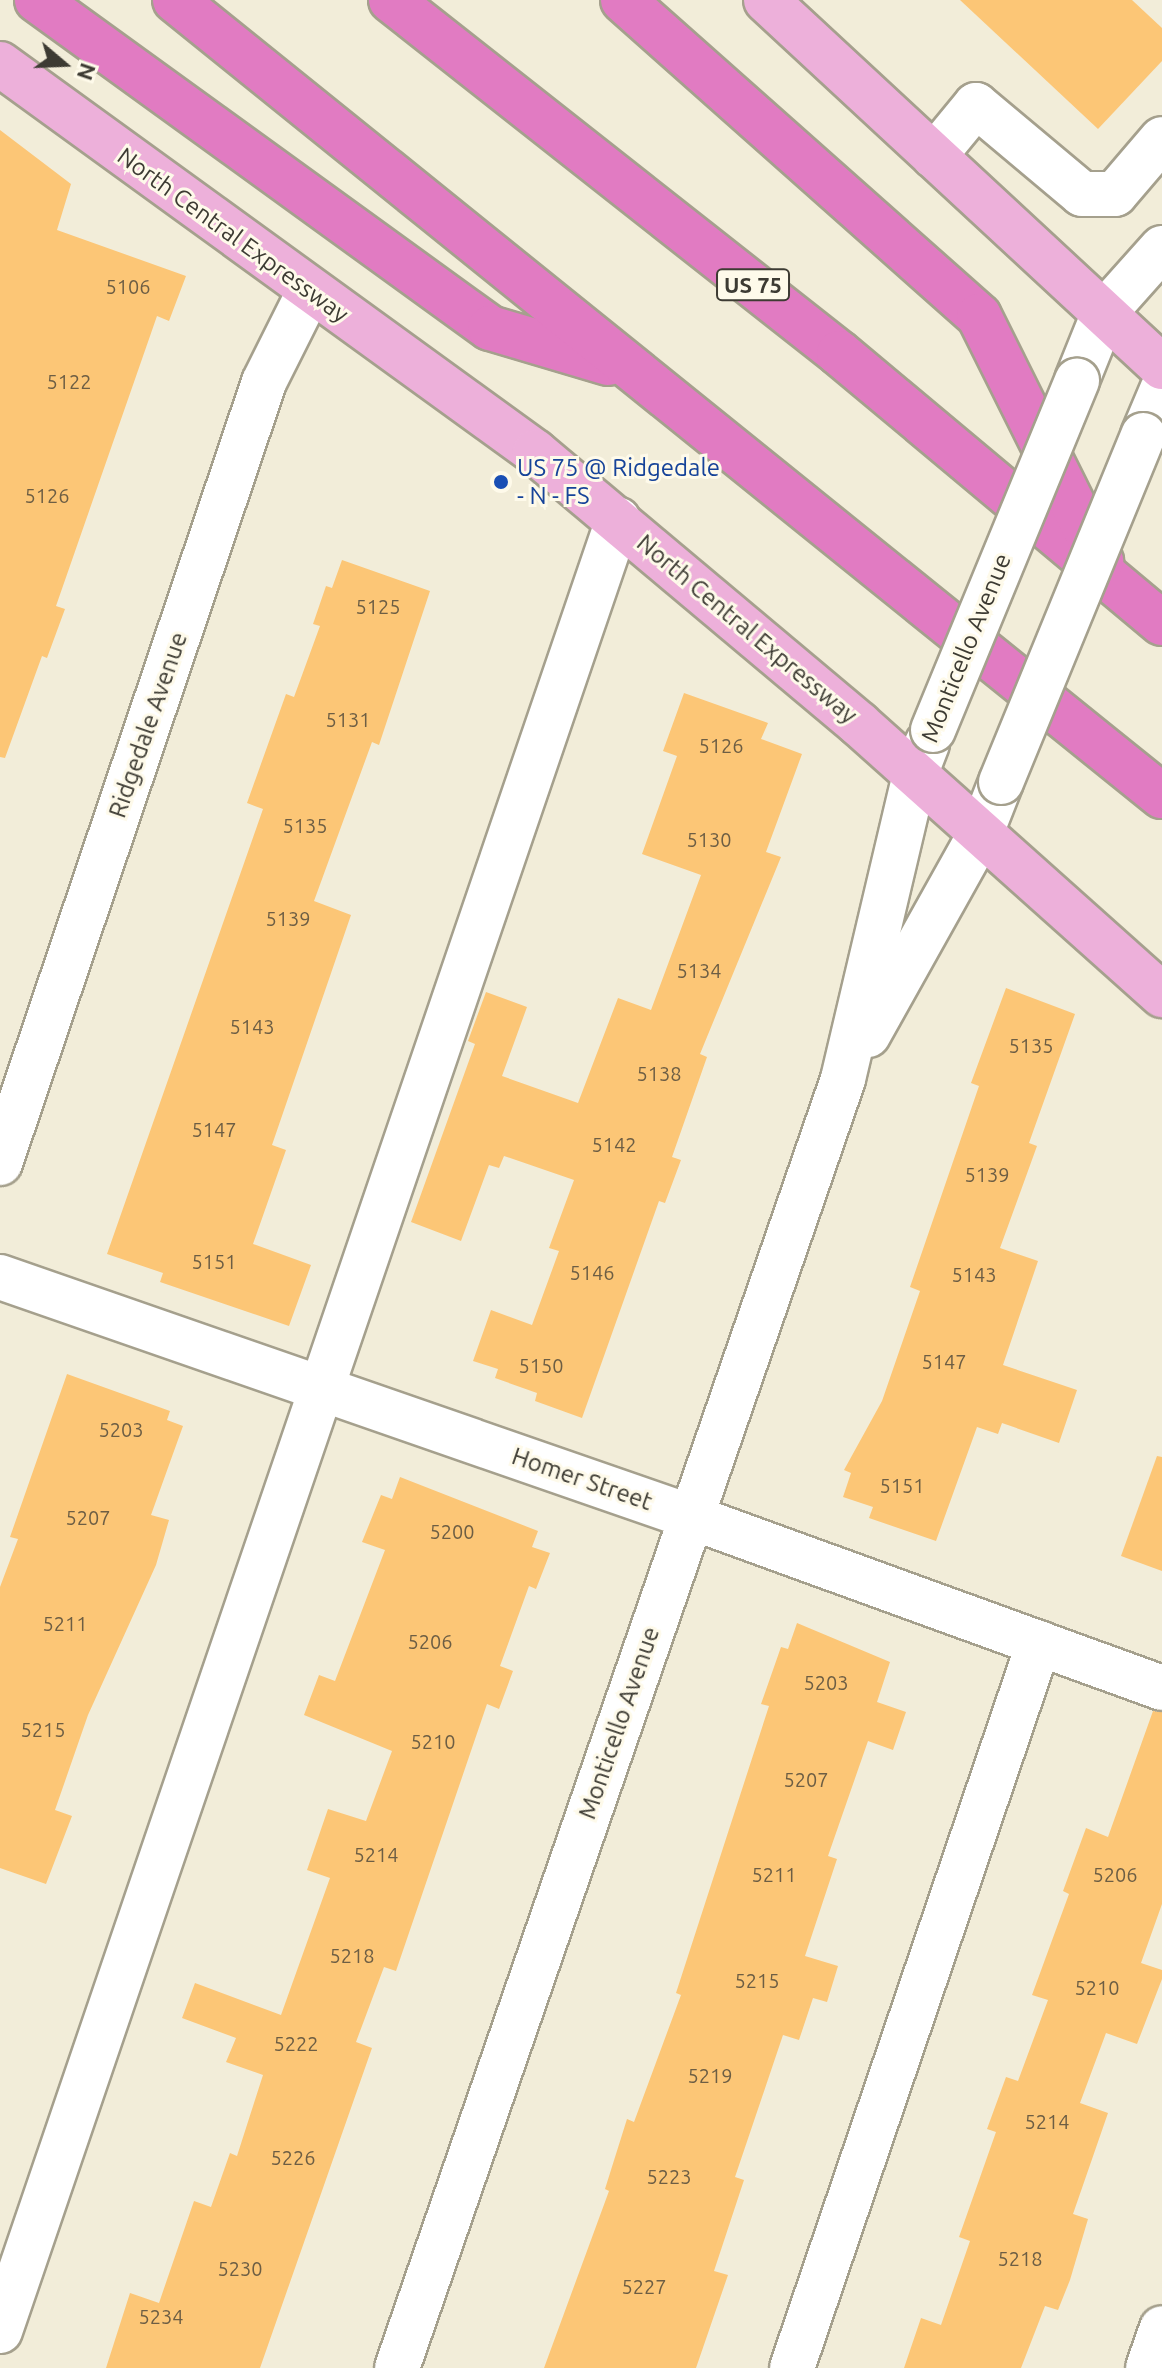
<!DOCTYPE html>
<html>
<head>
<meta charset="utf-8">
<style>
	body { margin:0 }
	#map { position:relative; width:1162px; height:2368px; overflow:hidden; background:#f2edd9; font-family:Ubuntu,sans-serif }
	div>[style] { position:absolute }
	.building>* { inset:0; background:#fcc676 }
	.roads { filter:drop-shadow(2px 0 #a5a08d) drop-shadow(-2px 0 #a5a08d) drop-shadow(0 2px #a5a08d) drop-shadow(0 -2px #a5a08d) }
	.minor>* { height:44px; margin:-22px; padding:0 22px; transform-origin:22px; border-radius:22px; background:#fff }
	.major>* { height:44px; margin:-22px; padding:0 22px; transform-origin:22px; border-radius:22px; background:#edb0da }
	.highway>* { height:44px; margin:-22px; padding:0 22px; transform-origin:22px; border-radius:22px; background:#e17bc2 }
	.bridges { filter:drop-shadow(2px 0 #a5a08d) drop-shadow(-2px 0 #a5a08d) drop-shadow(0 2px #a5a08d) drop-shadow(0 -2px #a5a08d) }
	.minor-bridge>* { height:44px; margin:-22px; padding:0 22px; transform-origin:22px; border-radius:22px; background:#fff }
	.dots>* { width:22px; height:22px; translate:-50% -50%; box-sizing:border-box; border:4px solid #fefaea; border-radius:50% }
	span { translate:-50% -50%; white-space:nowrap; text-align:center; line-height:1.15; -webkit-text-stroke:6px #fefaea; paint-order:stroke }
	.number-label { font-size:20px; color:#6d5e44 }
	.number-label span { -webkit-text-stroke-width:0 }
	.shield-label span { padding:2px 6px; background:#fefaea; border:2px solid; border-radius:6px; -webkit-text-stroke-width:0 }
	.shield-label { font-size:22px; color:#3d3b33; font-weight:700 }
	.street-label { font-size:24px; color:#3d3b33 }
	.transit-label { font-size:24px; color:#164399 }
	.left { translate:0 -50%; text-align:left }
	.north { position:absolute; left:24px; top:24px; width:80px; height:80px; -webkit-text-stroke:6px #fefaea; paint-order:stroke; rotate:109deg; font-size:22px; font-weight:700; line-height:32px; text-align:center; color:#3d3b33 }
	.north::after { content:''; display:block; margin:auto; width:28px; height:36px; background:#3d3b33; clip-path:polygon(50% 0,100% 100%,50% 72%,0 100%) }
</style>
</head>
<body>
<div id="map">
	<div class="building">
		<i style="clip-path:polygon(960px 0,1132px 0,1162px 28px,1162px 61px,1098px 129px)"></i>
		<i style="clip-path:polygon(0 130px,71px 184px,57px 230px,186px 276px,169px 321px,157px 316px,56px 606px,65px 609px,47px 658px,42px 656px,5px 758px,0 757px)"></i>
		<i style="clip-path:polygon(342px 560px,430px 591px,379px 745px,372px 742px,314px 901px,351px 915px,272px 1145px,286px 1150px,253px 1244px,311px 1265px,289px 1326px,160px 1282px,163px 1273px,107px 1254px,263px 809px,247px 803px,286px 694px,294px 697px,320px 626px,313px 624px,326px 586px,332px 588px)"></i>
		<i style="clip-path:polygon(684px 693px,768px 723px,761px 739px,802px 754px,766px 852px,781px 857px,700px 1054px,707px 1057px,672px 1157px,681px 1160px,665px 1203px,659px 1201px,582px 1418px,535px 1401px,537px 1393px,495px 1378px,498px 1369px,473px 1361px,491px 1310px,532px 1325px,559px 1251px,549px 1248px,574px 1180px,504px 1156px,499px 1168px,489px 1165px,461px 1241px,411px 1222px,475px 1044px,468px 1041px,486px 992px,527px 1007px,502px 1076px,578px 1103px,618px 998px,651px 1010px,701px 875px,642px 854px,677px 756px,663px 751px)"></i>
		<i style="clip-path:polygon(1006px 988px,1075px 1014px,1029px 1143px,1037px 1146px,1000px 1248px,1038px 1261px,1003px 1365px,1077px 1390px,1059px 1443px,1002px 1423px,998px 1434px,977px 1427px,936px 1541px,869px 1518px,873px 1507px,843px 1497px,851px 1473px,844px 1470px,882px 1401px,920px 1291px,910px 1287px,979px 1086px,971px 1083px)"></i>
		<i style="clip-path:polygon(67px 1374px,170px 1411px,167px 1420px,183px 1426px,151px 1515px,169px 1520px,156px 1565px,88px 1715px,55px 1810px,72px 1816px,46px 1884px,0 1868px,0 1587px,18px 1539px,10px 1537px)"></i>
		<i style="clip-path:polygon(1157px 1456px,1162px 1457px,1162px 1571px,1121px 1556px)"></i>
		<i style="clip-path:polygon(400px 1477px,538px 1531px,532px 1547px,550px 1553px,536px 1589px,529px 1586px,500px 1666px,513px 1671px,499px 1709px,487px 1704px,396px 1971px,384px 1967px,356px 2042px,372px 2048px,260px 2368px,106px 2368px,130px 2293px,159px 2303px,194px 2201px,211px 2207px,230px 2153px,237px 2156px,263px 2075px,226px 2062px,236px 2038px,182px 2018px,195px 1983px,281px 2015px,330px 1878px,307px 1870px,328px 1809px,366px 1821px,392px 1751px,304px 1715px,319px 1675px,335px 1681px,385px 1550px,362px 1542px,381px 1495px,392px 1499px)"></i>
		<i style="clip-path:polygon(797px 1623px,890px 1662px,877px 1702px,906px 1712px,893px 1750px,868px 1741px,828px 1856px,837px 1859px,805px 1956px,838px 1966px,827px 2002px,813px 1998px,799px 2040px,783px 2035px,735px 2177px,744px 2180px,714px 2271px,728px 2275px,696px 2368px,544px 2368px,609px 2191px,605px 2189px,627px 2119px,634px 2122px,681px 1995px,676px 1993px,769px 1706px,761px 1704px,781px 1647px,788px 1649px)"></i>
		<i style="clip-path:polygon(1153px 1711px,1162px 1712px,1162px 1904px,1141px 1963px,1162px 1970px,1162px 1979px,1137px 2044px,1106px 2033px,1080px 2103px,1108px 2113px,1073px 2214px,1088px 2219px,1070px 2280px,1058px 2310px,1045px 2306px,1021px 2368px,904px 2368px,921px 2318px,941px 2325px,970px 2241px,959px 2237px,996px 2132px,987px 2129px,1006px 2077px,1018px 2081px,1048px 2000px,1032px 1995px,1069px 1894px,1063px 1891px,1086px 1828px,1108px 1837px)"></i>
	</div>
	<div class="roads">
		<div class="minor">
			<i style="left:934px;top:156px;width:66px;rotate:-50.5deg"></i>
			<i style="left:976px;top:105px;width:138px;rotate:40deg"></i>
			<i style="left:1082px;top:194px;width:33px"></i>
			<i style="left:1115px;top:194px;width:72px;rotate:-49.5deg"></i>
			<i style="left:1077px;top:380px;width:72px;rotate:-68.1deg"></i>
			<i style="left:1104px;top:313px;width:87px;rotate:-48.3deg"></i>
			<i style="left:1143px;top:435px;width:49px;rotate:-67.1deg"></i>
			<i style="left:868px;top:1035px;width:231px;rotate:-60.8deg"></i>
			<i style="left:981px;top:833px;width:55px;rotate:-68.6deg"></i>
			<i style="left:0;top:1163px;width:824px;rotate:-71.32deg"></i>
			<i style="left:264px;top:382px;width:101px;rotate:-63.4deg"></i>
			<i style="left:0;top:1277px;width:731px;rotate:19.15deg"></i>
			<i style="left:691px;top:1517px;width:501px;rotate:19.95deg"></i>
			<i style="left:0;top:2331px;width:1914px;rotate:-71.16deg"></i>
			<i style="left:397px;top:2368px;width:1364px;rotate:-70.91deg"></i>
			<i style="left:843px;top:1079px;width:312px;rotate:-76.7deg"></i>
			<i style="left:915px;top:775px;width:34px;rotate:-69deg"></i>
			<i style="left:792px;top:2368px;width:766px;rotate:-71.19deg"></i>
			<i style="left:1148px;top:2368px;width:42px;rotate:-70.7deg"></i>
		</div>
		<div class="major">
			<i style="left:766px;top:0;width:540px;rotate:42.82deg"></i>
			<i style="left:0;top:64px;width:661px;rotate:35.95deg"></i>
			<i style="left:535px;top:452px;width:423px;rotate:40deg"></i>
			<i style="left:859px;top:724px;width:407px;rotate:41.8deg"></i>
		</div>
		<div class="highway">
			<i style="left:37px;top:0;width:559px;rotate:35.91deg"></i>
			<i style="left:490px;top:328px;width:123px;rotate:16.5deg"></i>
			<i style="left:175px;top:0;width:1268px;rotate:38.89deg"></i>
			<i style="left:391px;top:0;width:570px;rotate:38.24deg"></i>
			<i style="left:839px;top:353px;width:421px;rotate:39.9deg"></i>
			<i style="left:623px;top:0;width:476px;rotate:41.6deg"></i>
			<i style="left:979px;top:316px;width:274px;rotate:63.5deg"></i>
		</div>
	</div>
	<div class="bridges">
		<div class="minor-bridge">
			<i style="left:933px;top:730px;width:378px;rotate:-67.6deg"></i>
			<i style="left:1001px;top:782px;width:375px;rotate:-67.7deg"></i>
		</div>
	</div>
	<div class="dots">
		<i style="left:501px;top:482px;background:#1a4fb4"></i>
	</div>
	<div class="number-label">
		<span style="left:128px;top:286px">5106</span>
		<span style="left:69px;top:381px">5122</span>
		<span style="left:47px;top:495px">5126</span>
		<span style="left:378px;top:606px">5125</span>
		<span style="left:348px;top:719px">5131</span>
		<span style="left:721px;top:745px">5126</span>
		<span style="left:305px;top:825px">5135</span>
		<span style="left:709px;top:839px">5130</span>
		<span style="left:288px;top:918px">5139</span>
		<span style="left:699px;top:970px">5134</span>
		<span style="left:252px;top:1026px">5143</span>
		<span style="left:1031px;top:1045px">5135</span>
		<span style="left:659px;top:1073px">5138</span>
		<span style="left:214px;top:1129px">5147</span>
		<span style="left:614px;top:1144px">5142</span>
		<span style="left:987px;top:1174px">5139</span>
		<span style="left:214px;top:1261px">5151</span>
		<span style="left:592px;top:1272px">5146</span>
		<span style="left:974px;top:1274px">5143</span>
		<span style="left:944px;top:1361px">5147</span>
		<span style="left:541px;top:1365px">5150</span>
		<span style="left:121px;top:1429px">5203</span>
		<span style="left:902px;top:1485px">5151</span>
		<span style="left:88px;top:1517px">5207</span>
		<span style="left:452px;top:1531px">5200</span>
		<span style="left:65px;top:1623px">5211</span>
		<span style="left:430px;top:1641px">5206</span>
		<span style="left:826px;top:1682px">5203</span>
		<span style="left:43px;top:1729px">5215</span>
		<span style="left:433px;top:1741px">5210</span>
		<span style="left:806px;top:1779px">5207</span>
		<span style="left:376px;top:1854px">5214</span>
		<span style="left:774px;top:1874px">5211</span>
		<span style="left:1115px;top:1874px">5206</span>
		<span style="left:352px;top:1955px">5218</span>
		<span style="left:757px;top:1980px">5215</span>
		<span style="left:1097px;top:1987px">5210</span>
		<span style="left:296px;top:2043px">5222</span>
		<span style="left:710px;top:2075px">5219</span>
		<span style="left:1047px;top:2121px">5214</span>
		<span style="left:293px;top:2157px">5226</span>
		<span style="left:669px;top:2176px">5223</span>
		<span style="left:1020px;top:2258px">5218</span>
		<span style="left:240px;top:2268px">5230</span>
		<span style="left:644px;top:2286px">5227</span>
		<span style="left:161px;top:2316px">5234</span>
	</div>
	<div class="shield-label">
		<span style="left:753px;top:285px">US 75</span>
	</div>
	<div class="street-label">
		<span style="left:233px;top:235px;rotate:36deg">North Central Expressway</span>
		<span style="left:747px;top:629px;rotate:40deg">North Central Expressway</span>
		<span style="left:966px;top:648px;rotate:-68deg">Monticello Avenue</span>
		<span style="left:148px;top:725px;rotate:-71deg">Ridgedale Avenue</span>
		<span style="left:582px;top:1479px;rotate:19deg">Homer Street</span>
		<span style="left:619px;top:1723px;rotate:-71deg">Monticello Avenue</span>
	</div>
	<div class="transit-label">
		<span class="left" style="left:517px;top:482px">US 75 @ Ridgedale<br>- N - FS</span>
	</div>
	<div class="north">N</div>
</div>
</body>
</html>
